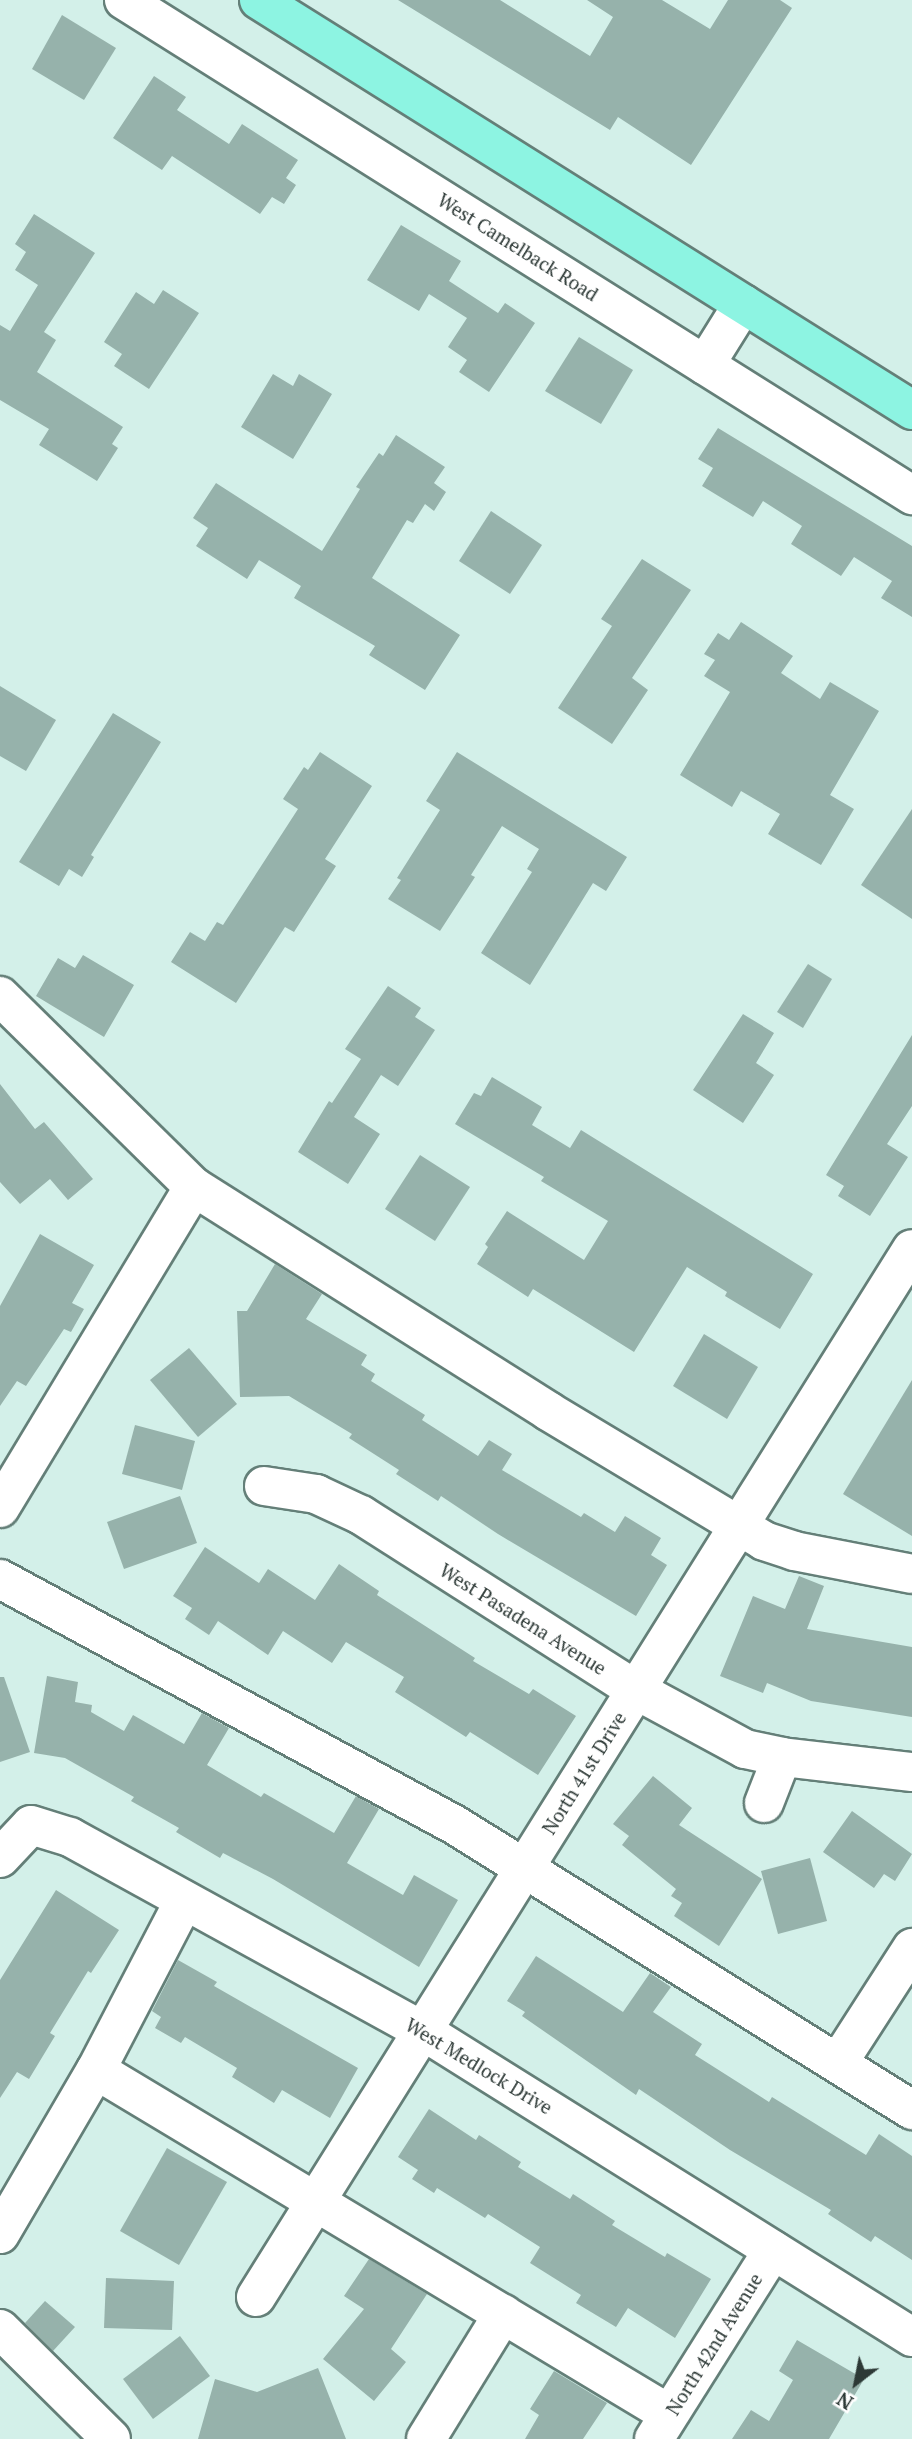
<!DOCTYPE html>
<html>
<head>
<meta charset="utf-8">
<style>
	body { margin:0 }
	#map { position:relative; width:912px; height:2439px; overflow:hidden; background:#d3f0e9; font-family:"PT Serif",serif }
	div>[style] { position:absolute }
	.building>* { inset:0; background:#96b2ab }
	.roads { filter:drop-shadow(2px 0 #647f78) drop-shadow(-2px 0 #647f78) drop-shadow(0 2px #647f78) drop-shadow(0 -2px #647f78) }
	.minor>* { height:38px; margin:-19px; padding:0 19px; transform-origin:19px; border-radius:19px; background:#fff }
	.major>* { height:38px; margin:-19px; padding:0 19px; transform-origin:19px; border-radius:19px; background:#8df4e2 }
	span { translate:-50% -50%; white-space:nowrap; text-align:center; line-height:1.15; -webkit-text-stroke:6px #fff; paint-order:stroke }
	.street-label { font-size:19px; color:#2d3936 }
	.north { position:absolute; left:821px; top:2348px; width:70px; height:70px; -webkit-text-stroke:5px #fff; paint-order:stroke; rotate:212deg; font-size:19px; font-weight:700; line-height:28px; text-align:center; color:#2d3936 }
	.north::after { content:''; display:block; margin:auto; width:24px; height:32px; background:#2d3936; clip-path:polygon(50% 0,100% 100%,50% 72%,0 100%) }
</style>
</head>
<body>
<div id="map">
	<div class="building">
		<i style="clip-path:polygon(398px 0,500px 0,590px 56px,613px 17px,587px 0,662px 0,710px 29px,728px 0,780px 0,792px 8px,691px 165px,618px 117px,610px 130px)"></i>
		<i style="clip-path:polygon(62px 15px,116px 48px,84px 100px,32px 69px)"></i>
		<i style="clip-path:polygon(154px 76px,186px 97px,177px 110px,229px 144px,242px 124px,298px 160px,286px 178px,296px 185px,284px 204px,272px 197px,260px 214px,172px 156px,162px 170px,113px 138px)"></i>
		<i style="clip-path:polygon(34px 214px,95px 253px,44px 332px,56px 340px,37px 372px,123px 427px,112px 444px,118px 448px,97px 481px,39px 445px,49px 429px,0 400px,0 325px,10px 331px,38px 285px,15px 270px,26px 252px,15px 244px)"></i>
		<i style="clip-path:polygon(401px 225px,461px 261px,449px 281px,498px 313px,505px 303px,535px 323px,489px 392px,459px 372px,467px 360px,448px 347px,467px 318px,429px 294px,419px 311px,367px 280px)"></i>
		<i style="clip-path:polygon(163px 290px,199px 313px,149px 389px,114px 366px,122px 354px,104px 342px,136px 292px,154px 304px)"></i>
		<i style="clip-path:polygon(579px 337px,633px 370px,601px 424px,545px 391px)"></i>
		<i style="clip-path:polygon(273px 374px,293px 386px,299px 374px,332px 394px,293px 459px,241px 427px)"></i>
		<i style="clip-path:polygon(718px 428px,912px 546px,912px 617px,881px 598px,892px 581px,854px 557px,841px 576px,791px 544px,802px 526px,763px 501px,753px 517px,702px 486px,713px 468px,698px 459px)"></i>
		<i style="clip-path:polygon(396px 435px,445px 467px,434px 483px,446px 492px,434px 511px,425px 504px,413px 523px,407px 520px,372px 578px,460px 635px,425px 690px,369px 655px,375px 646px,294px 598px,301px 586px,259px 560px,247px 579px,196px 546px,208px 528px,193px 518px,216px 483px,322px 551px,360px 489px,356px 487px,379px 453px,383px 456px)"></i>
		<i style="clip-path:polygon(491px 511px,542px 545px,510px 594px,459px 561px)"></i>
		<i style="clip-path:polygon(642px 559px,691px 590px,632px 678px,648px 690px,612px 744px,558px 708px,612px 626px,601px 619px)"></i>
		<i style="clip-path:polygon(741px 622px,793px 656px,781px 673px,820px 699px,830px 682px,879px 711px,830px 795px,854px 809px,821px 865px,768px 834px,780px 814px,741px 791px,732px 807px,680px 775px,730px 692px,704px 676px,715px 660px,704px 654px,718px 633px,729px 640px)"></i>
		<i style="clip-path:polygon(0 686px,56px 720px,26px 771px,0 756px)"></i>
		<i style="clip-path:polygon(113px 713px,161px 742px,91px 855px,94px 857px,82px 877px,69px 869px,59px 886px,19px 862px)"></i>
		<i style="clip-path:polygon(320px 752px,372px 786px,325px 859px,336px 866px,294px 932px,285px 927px,236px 1003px,171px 962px,190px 932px,205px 941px,217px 922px,223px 925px,298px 809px,283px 799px,304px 767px,308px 770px)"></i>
		<i style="clip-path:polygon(457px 752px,627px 857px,606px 891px,593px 883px,530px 985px,481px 953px,532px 872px,527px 869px,539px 849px,502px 826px,471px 875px,475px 877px,440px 931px,388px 899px,401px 880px,397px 878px,440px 810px,426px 801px)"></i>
		<i style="clip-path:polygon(912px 809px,912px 919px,861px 885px)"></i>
		<i style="clip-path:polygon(83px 955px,134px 985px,104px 1037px,36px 996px,58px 958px,75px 968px)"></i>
		<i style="clip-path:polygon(808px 964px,832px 979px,803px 1028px,777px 1012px)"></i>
		<i style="clip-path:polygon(388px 986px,421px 1008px,415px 1017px,435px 1030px,398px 1086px,381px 1075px,354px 1117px,380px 1134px,348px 1184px,298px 1152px,329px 1101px,332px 1103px,361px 1059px,345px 1049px)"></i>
		<i style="clip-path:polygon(743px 1014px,774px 1033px,756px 1063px,774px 1075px,743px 1123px,693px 1090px)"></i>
		<i style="clip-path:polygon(912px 1035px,912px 1106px,887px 1144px,908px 1157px,870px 1216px,838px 1196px,844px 1186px,826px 1175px)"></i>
		<i style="clip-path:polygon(492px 1077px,542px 1107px,532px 1125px,570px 1148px,581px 1130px,813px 1274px,780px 1329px,725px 1296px,727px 1292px,687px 1267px,634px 1352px,533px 1289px,528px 1297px,477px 1264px,488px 1247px,485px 1244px,507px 1211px,584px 1260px,608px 1221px,541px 1181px,544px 1177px,455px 1124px,474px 1093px,481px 1096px)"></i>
		<i style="clip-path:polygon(0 1084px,35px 1129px,44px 1122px,93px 1179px,68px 1200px,50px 1179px,20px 1204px,0 1182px)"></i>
		<i style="clip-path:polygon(420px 1155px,470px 1187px,435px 1241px,385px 1209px)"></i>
		<i style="clip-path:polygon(40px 1234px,94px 1265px,72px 1303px,84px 1309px,71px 1332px,64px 1329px,26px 1386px,17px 1381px,0 1406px,0 1306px)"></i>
		<i style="clip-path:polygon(275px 1264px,322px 1294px,306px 1319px,367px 1355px,361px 1365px,375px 1374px,371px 1381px,425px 1415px,422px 1420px,478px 1456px,489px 1440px,512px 1454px,502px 1470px,581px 1517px,584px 1513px,615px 1532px,625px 1516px,661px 1538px,651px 1555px,667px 1565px,636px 1616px,498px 1534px,441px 1496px,438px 1501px,396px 1474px,399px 1470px,349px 1438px,352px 1434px,289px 1396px,240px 1397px,237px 1311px,247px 1311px)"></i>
		<i style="clip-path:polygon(704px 1334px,758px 1367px,727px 1419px,673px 1386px)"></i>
		<i style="clip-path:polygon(189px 1348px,237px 1404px,198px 1437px,150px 1380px)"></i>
		<i style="clip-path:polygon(912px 1380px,912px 1536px,843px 1494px)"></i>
		<i style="clip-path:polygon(135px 1425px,195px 1441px,182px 1490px,122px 1474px)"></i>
		<i style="clip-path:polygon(180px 1496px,197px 1543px,124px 1569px,107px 1522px)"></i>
		<i style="clip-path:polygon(205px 1547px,259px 1583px,268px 1569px,315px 1600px,339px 1564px,379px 1591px,377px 1595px,475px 1658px,473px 1661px,529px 1694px,533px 1689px,576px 1716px,538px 1775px,470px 1732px,466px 1737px,395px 1692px,404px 1677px,346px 1642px,332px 1663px,283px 1631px,268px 1655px,218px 1621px,209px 1635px,185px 1619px,192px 1608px,173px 1596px)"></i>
		<i style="clip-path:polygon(799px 1576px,824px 1586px,807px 1629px,912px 1647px,912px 1717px,811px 1701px,767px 1683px,763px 1693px,720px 1676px,753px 1596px,785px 1609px)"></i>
		<i style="clip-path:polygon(47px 1676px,78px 1682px,75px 1702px,92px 1705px,91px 1712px,124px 1731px,133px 1715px,184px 1744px,202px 1713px,229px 1728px,207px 1765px,261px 1797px,264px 1793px,334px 1833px,356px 1796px,379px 1809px,347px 1863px,403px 1895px,414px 1875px,458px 1900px,419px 1967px,273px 1879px,223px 1853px,220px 1858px,176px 1832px,179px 1828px,131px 1801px,134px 1797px,65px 1758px,34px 1753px)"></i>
		<i style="clip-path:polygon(0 1677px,4px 1677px,30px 1752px,0 1762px)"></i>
		<i style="clip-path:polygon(653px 1776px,692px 1808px,679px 1825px,762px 1879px,719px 1946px,674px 1916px,682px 1903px,671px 1896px,676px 1889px,622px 1845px,629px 1836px,613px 1824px)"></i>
		<i style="clip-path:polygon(852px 1811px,912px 1854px,895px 1881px,884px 1874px,874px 1888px,823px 1852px)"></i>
		<i style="clip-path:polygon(810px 1858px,827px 1921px,778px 1934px,761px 1871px)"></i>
		<i style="clip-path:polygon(56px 1890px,119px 1930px,91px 1973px,88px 1971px,50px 2033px,55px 2036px,29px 2079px,17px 2072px,0 2098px,0 1980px)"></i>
		<i style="clip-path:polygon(536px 1956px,623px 2012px,650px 1973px,671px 1987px,653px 2012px,702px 2044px,695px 2055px,769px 2102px,772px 2097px,866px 2155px,879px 2134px,912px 2156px,912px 2260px,875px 2236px,871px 2242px,828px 2214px,831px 2210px,730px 2150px,639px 2089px,636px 2095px,522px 2016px,525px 2012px,507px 2001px)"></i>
		<i style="clip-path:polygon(178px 1960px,217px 1982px,214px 1986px,358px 2068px,330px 2118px,282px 2090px,274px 2103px,232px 2077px,237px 2068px,185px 2037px,181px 2043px,155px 2028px,161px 2017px,152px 2011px)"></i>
		<i style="clip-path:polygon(429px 2109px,476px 2140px,479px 2135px,521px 2162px,518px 2167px,570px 2199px,573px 2194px,615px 2221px,612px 2225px,665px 2257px,667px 2253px,711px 2279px,675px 2338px,628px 2308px,616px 2327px,576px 2303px,581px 2295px,530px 2263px,540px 2247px,488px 2214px,485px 2218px,437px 2188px,434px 2193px,412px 2179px,418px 2170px,398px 2157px)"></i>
		<i style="clip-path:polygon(167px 2148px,227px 2182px,179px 2265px,120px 2231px)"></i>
		<i style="clip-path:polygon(369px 2259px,427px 2294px,391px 2349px,406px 2362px,374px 2401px,323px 2359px,364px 2309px,344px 2296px)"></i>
		<i style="clip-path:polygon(106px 2278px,174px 2281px,172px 2330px,104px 2328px)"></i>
		<i style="clip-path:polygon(45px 2301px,75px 2327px,53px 2351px,25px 2323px)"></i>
		<i style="clip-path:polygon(180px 2336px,210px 2376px,153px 2419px,123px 2379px)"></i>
		<i style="clip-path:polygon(797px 2340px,864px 2379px,829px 2439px,732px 2439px,751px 2410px,769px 2421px,793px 2380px,779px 2371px)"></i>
		<i style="clip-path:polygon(318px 2368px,346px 2439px,198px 2439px,215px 2379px,257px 2392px)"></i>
		<i style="clip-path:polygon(554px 2371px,607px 2403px,583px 2439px,525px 2439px,539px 2415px,530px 2409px)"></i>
	</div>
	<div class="roads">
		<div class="minor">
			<i style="left:124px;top:0;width:931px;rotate:32.14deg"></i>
			<i style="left:705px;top:365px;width:72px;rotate:-58.1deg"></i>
			<i style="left:0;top:996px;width:272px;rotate:44.6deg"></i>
			<i style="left:194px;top:1187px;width:419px;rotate:32.3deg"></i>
			<i style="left:548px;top:1411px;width:252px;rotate:31deg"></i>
			<i style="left:764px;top:1541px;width:32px;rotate:18deg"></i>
			<i style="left:794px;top:1551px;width:120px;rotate:11deg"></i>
			<i style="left:264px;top:1486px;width:53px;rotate:8.7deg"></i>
			<i style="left:316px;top:1494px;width:50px;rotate:25deg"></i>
			<i style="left:361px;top:1515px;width:326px;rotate:32.5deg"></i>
			<i style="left:636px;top:1690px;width:124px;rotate:28.4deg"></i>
			<i style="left:745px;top:1749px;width:38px;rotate:12deg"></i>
			<i style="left:782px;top:1757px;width:131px;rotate:6.6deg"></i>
			<i style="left:0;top:1508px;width:375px;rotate:-58.9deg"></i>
			<i style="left:0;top:1579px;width:517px;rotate:28.4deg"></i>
			<i style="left:455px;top:1825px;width:539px;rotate:31.95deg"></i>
			<i style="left:764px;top:1803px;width:49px;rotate:-68.6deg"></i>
			<i style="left:0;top:1858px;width:45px;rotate:-46.8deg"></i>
			<i style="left:31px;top:1825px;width:41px;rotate:17.1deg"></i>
			<i style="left:70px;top:1837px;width:403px;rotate:28.8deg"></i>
			<i style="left:423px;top:2031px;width:577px;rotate:32.04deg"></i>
			<i style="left:838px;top:2063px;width:137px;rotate:-57.2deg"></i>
			<i style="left:96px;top:2070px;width:668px;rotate:30.98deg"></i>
			<i style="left:0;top:2234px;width:190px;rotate:-59.7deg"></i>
			<i style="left:96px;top:2070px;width:191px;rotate:-62.5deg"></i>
			<i style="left:256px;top:2297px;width:1236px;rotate:-57.96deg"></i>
			<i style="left:0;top:2329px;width:156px;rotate:44.7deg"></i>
			<i style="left:426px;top:2439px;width:147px;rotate:-58.4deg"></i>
			<i style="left:654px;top:2439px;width:223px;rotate:-57.8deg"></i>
		</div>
		<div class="major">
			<i style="left:259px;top:0;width:771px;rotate:32.12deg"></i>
		</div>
	</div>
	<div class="street-label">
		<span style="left:518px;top:247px;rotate:32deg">West Camelback Road</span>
		<span style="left:523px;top:1619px;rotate:32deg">West Pasadena Avenue</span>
		<span style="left:584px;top:1773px;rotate:-58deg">North 41st Drive</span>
		<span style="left:479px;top:2066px;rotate:31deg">West Medlock Drive</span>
		<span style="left:714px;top:2344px;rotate:-58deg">North 42nd Avenue</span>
	</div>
	<div class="north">N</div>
</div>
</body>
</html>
